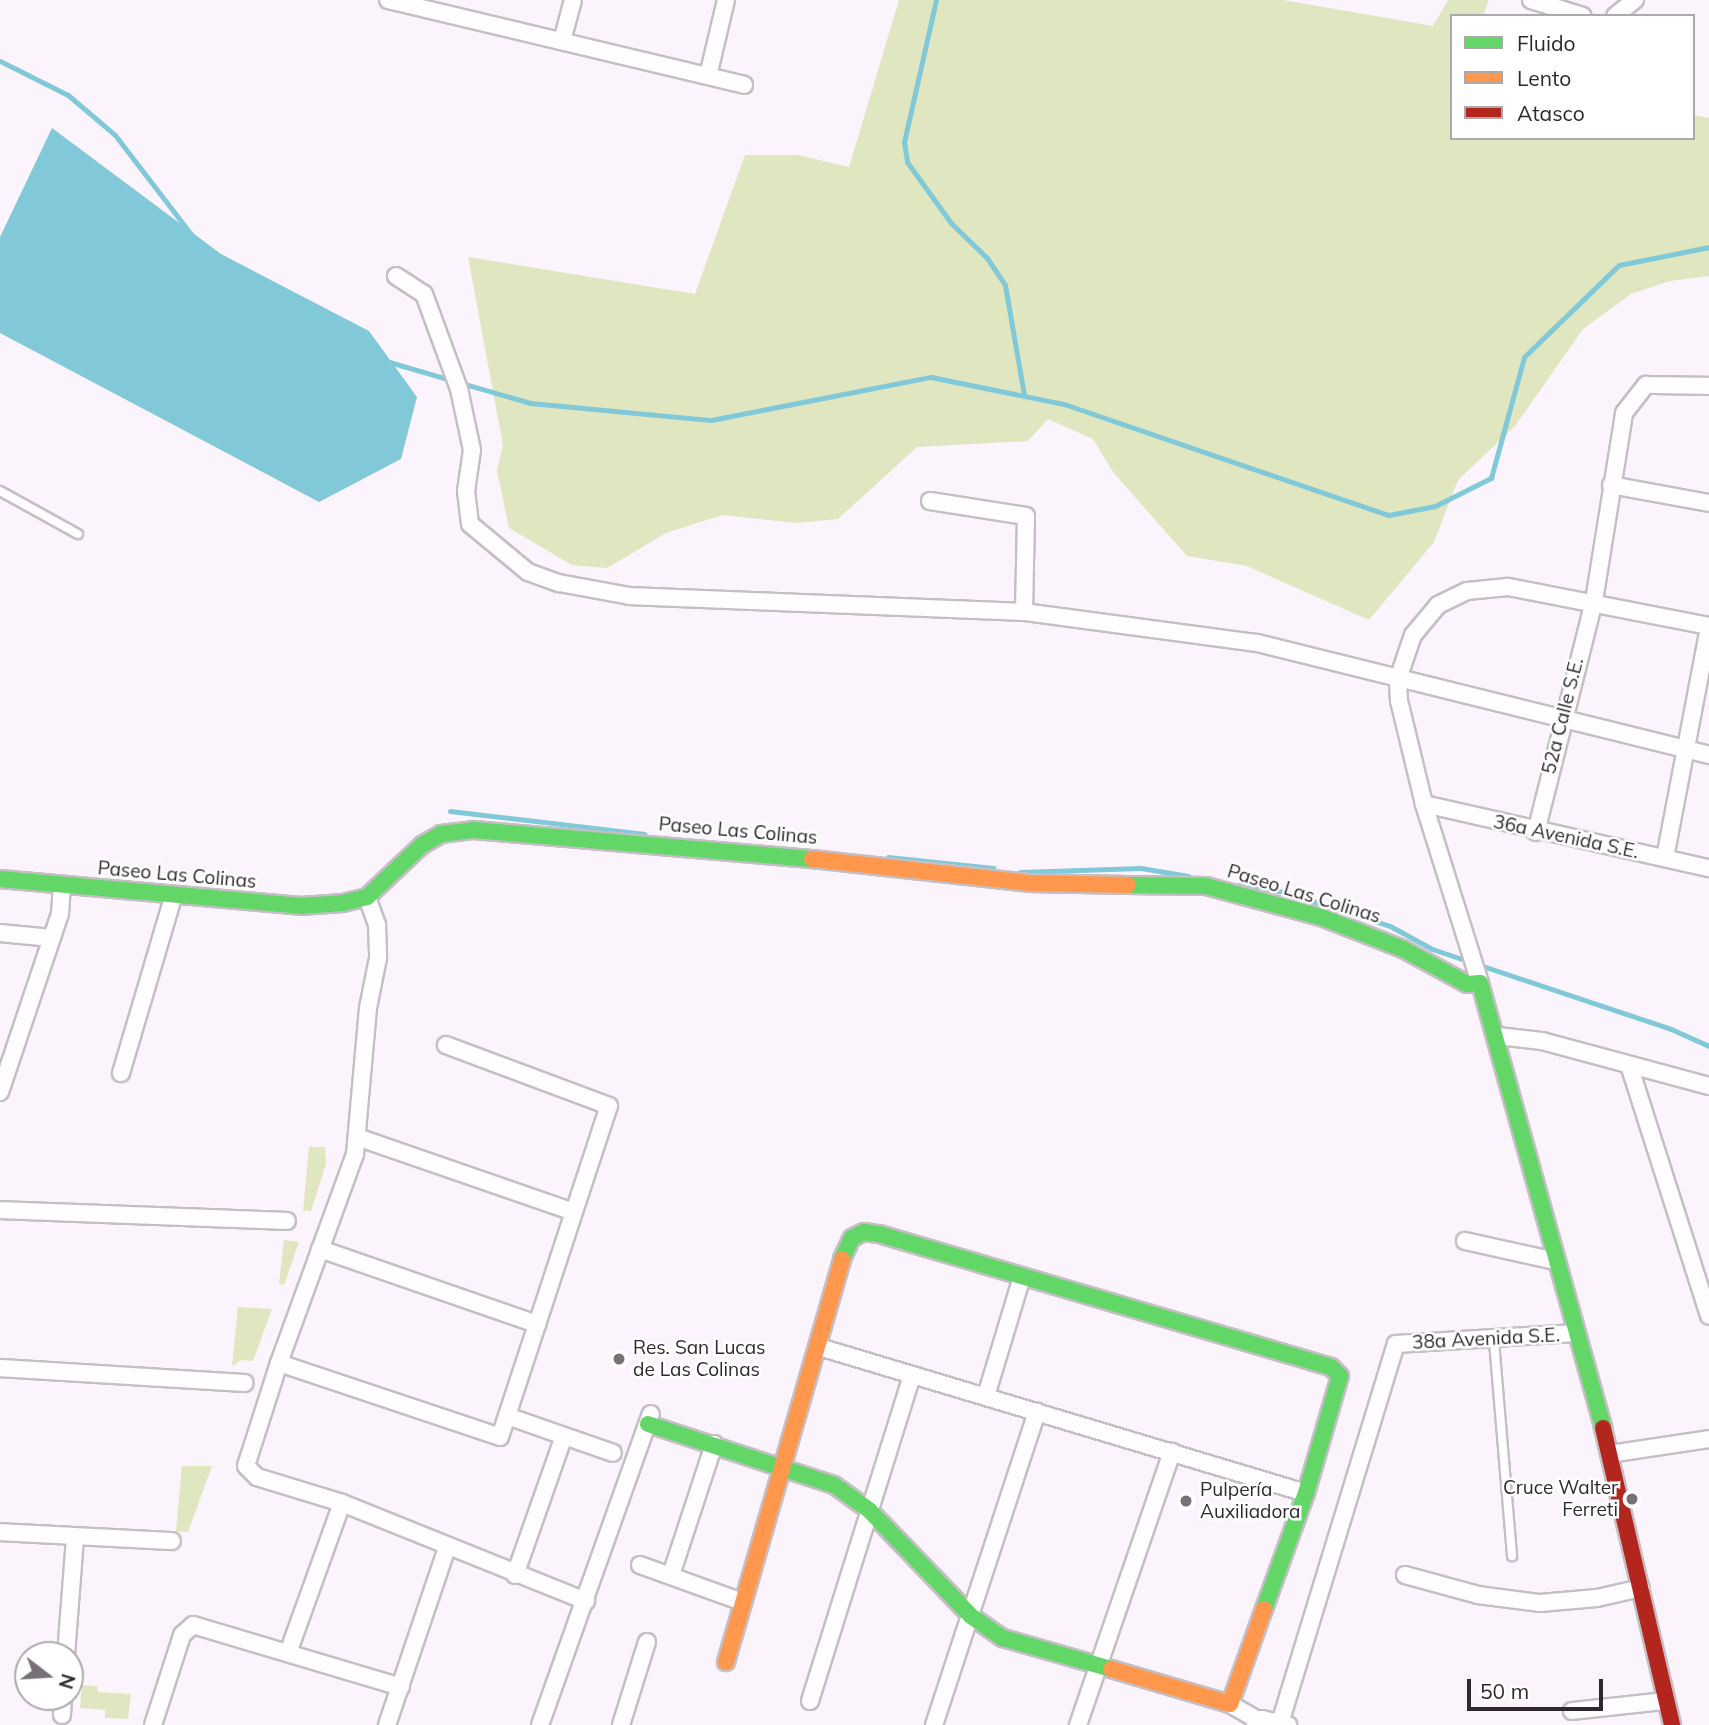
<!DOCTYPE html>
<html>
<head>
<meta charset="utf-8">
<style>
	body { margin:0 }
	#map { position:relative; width:1709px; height:1725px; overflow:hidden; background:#fcf4fc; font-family:Mulish,sans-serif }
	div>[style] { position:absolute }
	.green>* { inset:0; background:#dfe6c0 }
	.water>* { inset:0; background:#81c9d9 }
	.stream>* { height:5px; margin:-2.5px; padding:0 2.5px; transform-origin:2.5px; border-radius:2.5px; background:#81c9d9 }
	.roads { filter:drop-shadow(2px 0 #c5bfc5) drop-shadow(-2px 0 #c5bfc5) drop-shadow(0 2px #c5bfc5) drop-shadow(0 -2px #c5bfc5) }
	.lane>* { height:8px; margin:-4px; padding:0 4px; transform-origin:4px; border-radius:4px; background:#fffdff }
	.street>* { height:16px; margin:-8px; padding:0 8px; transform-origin:8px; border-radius:8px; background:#fffdff }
	.fast>* { height:16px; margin:-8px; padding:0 8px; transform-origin:8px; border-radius:8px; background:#63d668 }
	.slow>* { height:16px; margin:-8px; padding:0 8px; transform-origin:8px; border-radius:8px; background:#ff974d }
	.jam>* { height:16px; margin:-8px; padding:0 8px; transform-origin:8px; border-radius:8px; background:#b3261e }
	.dots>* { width:19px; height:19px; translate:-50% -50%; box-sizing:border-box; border:4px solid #fff; border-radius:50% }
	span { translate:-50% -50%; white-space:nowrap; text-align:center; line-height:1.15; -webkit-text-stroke:5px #fff; paint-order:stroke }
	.street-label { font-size:19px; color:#2f292f }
	.poi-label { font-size:19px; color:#2f292f }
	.left { translate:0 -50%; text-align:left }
	.right { translate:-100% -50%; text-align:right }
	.legend { position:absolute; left:1450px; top:14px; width:245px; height:126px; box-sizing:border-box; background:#fff; border:2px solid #aca9ac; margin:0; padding:9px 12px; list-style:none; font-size:21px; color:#2f292f }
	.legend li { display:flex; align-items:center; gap:14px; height:35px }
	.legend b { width:35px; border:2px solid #aca9ac }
	.north { position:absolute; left:14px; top:1641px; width:70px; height:70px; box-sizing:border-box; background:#fff; border:2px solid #aca9ac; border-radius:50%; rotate:107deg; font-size:19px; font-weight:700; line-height:28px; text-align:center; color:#2f292f }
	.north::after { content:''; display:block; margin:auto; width:24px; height:32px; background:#777077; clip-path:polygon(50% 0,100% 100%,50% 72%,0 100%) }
	.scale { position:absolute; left:1467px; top:1679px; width:136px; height:32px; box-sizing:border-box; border:4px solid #2f292f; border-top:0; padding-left:9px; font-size:21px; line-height:24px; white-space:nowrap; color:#2f292f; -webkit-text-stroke:5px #fff; paint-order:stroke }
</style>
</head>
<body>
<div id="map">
	<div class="green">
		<i style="clip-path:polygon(899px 0,1283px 0,1433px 26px,1448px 0,1489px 0,1483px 16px,1452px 16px,1452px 138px,1693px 138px,1693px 115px,1709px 118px,1709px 276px,1670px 281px,1631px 294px,1583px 329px,1515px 426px,1458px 480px,1434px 542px,1369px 620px,1247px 566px,1187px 556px,1113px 472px,1093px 439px,1048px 419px,1028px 441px,917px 447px,838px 519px,796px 523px,722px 515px,666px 533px,607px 568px,572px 565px,509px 528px,497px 470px,503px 445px,468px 257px,695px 294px,745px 155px,798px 155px,849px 167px)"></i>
		<i style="clip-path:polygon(309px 1147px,325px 1147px,326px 1164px,311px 1211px,303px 1211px)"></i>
		<i style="clip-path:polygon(284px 1240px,299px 1242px,284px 1285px,279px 1284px)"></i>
		<i style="clip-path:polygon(238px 1307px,272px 1309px,253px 1361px,241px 1360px,232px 1366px)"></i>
		<i style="clip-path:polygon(182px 1466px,212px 1466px,188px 1532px,176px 1531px)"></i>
		<i style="clip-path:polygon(82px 1685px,97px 1686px,98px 1692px,131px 1694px,128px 1719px,105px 1718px,105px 1710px,80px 1708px)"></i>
	</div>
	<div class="water">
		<i style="clip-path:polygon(52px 128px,221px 254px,369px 331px,417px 397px,401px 459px,319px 502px,0 333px,0 237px)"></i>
	</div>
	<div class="stream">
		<i style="left:936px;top:0;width:146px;rotate:102.7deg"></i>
		<i style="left:904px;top:142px;width:20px;rotate:81deg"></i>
		<i style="left:907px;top:162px;width:75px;rotate:54.2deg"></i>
		<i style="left:951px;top:223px;width:50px;rotate:44.2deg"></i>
		<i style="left:987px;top:258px;width:32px;rotate:56deg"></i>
		<i style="left:1005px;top:285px;width:112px;rotate:80.2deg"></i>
		<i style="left:0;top:61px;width:76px;rotate:26.6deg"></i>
		<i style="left:68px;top:95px;width:62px;rotate:40.4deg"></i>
		<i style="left:115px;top:135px;width:125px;rotate:52.5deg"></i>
		<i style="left:389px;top:362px;width:147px;rotate:16.2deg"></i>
		<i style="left:530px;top:403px;width:182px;rotate:5.4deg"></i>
		<i style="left:711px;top:420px;width:224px;rotate:-11.1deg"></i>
		<i style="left:931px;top:377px;width:136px;rotate:11.5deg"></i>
		<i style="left:1064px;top:404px;width:343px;rotate:18.9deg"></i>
		<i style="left:1389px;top:515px;width:47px;rotate:-11.1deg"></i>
		<i style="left:1435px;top:506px;width:63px;rotate:-26.6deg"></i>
		<i style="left:1491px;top:478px;width:125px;rotate:-74.7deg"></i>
		<i style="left:1524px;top:357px;width:132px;rotate:-44.1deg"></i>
		<i style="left:1619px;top:265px;width:92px;rotate:-11.3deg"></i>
		<i style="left:450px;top:811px;width:196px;rotate:6.7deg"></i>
		<i style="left:888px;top:857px;width:106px;rotate:6deg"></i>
		<i style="left:1020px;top:872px;width:121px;rotate:-1.9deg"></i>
		<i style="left:1141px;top:868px;width:48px;rotate:9.7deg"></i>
		<i style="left:1239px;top:885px;width:46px;rotate:8.8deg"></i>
		<i style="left:1284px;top:892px;width:111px;rotate:17.8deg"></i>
		<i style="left:1390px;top:926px;width:48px;rotate:28.7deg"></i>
		<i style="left:1432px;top:949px;width:252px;rotate:18.5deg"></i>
		<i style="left:1671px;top:1029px;width:42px;rotate:24.1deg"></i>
	</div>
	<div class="roads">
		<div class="lane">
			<i style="left:0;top:491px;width:89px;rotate:28.9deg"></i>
			<i style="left:1494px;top:1341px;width:216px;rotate:85.2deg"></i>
		</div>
		<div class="street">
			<i style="left:388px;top:0;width:366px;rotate:13.4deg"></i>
			<i style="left:1531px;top:0;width:54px;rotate:17.1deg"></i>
			<i style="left:1615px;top:16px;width:26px;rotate:-39deg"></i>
			<i style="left:562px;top:41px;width:42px;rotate:-75deg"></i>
			<i style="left:708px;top:76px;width:78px;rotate:-76.7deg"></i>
			<i style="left:396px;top:276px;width:33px;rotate:33deg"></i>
			<i style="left:424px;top:294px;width:101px;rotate:69.8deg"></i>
			<i style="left:459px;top:389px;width:62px;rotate:78deg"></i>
			<i style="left:472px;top:450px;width:41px;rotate:98.3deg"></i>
			<i style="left:466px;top:491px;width:33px;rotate:83deg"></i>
			<i style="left:470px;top:524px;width:75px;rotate:39.6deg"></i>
			<i style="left:528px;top:572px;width:33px;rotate:20deg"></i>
			<i style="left:559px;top:583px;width:72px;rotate:10.4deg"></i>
			<i style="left:630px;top:596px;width:394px;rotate:2.3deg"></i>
			<i style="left:1024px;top:612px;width:235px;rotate:7.6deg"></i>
			<i style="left:1257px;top:643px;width:466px;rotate:13.9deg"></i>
			<i style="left:1611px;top:485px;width:100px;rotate:10.4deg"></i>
			<i style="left:930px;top:501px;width:97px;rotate:8.9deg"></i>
			<i style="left:1026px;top:516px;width:96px;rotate:91.2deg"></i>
			<i style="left:1424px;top:804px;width:292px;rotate:12.7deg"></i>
			<i style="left:1536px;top:832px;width:238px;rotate:-75.9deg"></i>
			<i style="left:1594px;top:601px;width:190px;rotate:-80.9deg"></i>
			<i style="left:1624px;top:413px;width:36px;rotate:-52deg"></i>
			<i style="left:1646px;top:385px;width:63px;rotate:0.9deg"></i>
			<i style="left:1665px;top:858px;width:234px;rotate:-79.2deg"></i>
			<i style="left:367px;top:897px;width:30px;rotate:70deg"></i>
			<i style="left:377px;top:925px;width:33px;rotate:88deg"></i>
			<i style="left:378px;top:958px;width:51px;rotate:101.3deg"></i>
			<i style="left:368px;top:1008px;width:147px;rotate:95.1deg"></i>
			<i style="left:355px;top:1154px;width:222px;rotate:110deg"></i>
			<i style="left:279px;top:1363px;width:108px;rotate:107.8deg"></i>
			<i style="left:246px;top:1466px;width:16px;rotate:45deg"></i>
			<i style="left:257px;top:1477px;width:89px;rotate:17deg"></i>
			<i style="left:342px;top:1503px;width:263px;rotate:21.9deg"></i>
			<i style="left:0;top:933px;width:52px;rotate:5.5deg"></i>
			<i style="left:1480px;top:983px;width:188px;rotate:-107.4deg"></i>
			<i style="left:1424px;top:804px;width:106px;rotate:-103.6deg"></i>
			<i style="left:1399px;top:701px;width:22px;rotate:-93deg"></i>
			<i style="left:1398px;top:679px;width:46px;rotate:-71.2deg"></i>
			<i style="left:1413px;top:635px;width:39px;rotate:-50deg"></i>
			<i style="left:1438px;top:605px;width:32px;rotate:-26deg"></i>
			<i style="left:1467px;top:591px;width:41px;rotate:-5.6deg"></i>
			<i style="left:1508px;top:587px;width:205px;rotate:11deg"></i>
			<i style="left:1498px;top:1036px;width:44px;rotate:6.5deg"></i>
			<i style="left:1542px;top:1041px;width:173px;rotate:15.1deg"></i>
			<i style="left:1630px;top:1068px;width:260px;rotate:72.3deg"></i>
			<i style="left:121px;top:1073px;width:184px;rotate:-73.5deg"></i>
			<i style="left:0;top:1092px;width:188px;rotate:-71.4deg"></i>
			<i style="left:60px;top:914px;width:28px;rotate:-86deg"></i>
			<i style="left:357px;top:1137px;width:229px;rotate:19.1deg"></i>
			<i style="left:0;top:1210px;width:287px;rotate:2.2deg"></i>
			<i style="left:1465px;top:1241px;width:92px;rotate:12.5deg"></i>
			<i style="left:320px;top:1249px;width:230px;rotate:19.1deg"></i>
			<i style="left:819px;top:1347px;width:508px;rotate:16.69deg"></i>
			<i style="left:279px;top:1363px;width:233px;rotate:18.5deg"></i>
			<i style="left:500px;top:1437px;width:348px;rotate:-71.8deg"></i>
			<i style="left:609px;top:1106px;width:174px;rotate:-159.5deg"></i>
			<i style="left:0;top:1368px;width:245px;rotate:3.5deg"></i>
			<i style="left:986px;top:1396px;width:124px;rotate:-73.2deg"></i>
			<i style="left:507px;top:1416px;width:112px;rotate:19.2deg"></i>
			<i style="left:1610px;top:1454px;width:100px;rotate:-8.6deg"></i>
			<i style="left:0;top:1532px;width:172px;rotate:3deg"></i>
			<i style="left:640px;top:1565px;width:109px;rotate:19.8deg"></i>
			<i style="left:515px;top:1575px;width:147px;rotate:-70.6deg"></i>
			<i style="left:671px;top:1575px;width:138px;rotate:-71.8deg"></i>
			<i style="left:1405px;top:1575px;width:76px;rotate:15.3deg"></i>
			<i style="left:1478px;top:1595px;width:63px;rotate:7.4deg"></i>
			<i style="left:1540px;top:1603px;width:57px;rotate:-5deg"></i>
			<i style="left:1597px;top:1598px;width:45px;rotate:-12.8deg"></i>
			<i style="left:288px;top:1653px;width:159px;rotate:-70.2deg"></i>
			<i style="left:66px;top:1655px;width:118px;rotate:-85.6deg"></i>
			<i style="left:810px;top:1701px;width:342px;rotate:-72.6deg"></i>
			<i style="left:1230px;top:1704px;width:32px;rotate:30deg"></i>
			<i style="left:1572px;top:1711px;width:93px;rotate:-6.2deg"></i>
			<i style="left:62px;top:1715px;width:18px;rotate:-87deg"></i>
			<i style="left:1280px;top:1723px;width:396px;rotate:-73deg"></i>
			<i style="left:1396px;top:1344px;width:180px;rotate:-3.5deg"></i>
			<i style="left:153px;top:1725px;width:95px;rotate:-72.1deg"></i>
			<i style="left:182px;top:1635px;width:15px;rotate:-42deg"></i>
			<i style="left:193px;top:1625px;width:217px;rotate:16.6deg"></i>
			<i style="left:387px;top:1725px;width:187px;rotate:-71.3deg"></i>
			<i style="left:540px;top:1725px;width:330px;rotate:-70.4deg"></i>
			<i style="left:621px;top:1725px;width:87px;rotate:-72.6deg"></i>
			<i style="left:934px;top:1725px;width:330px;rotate:-71.8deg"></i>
			<i style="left:1078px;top:1725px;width:289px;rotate:-71deg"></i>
			<i style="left:1255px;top:1725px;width:9px;rotate:-41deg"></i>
			<i style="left:1262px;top:1719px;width:27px;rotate:13deg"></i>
		</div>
		<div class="fast">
			<i style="left:0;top:879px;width:302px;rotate:5.1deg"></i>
			<i style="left:301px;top:906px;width:42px;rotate:-4.1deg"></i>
			<i style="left:343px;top:903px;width:25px;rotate:-14deg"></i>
			<i style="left:367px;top:897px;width:76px;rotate:-43.4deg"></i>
			<i style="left:422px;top:845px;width:22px;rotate:-30deg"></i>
			<i style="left:441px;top:834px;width:32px;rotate:-7deg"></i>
			<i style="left:473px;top:830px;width:340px;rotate:4.9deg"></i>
			<i style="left:1128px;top:885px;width:78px;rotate:0.7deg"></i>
			<i style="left:1206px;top:886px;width:119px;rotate:15.1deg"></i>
			<i style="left:1321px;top:917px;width:88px;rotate:21.3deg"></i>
			<i style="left:1403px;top:949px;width:73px;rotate:28.7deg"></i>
			<i style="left:1467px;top:984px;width:13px;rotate:-4deg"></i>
			<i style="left:1480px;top:983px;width:462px;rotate:74.5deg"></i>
			<i style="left:842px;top:1259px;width:23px;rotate:-65deg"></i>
			<i style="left:852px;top:1238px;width:13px;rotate:-27deg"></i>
			<i style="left:864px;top:1232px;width:15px;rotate:8deg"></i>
			<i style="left:879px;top:1234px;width:471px;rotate:16.4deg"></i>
			<i style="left:1331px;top:1367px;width:13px;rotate:45deg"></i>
			<i style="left:1340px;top:1376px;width:122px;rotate:106.2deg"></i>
			<i style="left:1306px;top:1493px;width:123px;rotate:109.9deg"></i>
			<i style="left:648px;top:1424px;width:196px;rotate:18.2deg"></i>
			<i style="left:834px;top:1485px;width:43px;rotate:35.5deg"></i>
			<i style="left:869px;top:1510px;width:147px;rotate:46.1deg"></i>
			<i style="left:971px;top:1616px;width:39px;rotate:35deg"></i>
			<i style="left:1003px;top:1638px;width:112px;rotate:16deg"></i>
		</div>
		<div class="slow">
			<i style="left:812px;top:859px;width:218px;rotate:6.3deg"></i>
			<i style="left:1029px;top:883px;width:99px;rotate:1.2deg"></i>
			<i style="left:726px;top:1662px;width:419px;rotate:-73.9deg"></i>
			<i style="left:1111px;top:1669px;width:124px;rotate:16.4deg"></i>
			<i style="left:1230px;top:1704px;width:101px;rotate:-70.3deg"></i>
		</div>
		<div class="jam">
			<i style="left:1603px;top:1428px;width:305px;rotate:76.9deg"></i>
		</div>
	</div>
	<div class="dots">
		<i style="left:619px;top:1359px;background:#777077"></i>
		<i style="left:1632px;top:1499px;background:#777077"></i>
		<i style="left:1186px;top:1501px;background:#777077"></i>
	</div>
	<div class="street-label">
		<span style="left:1563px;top:716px;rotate:-76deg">52a Calle S.E.</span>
		<span style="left:738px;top:831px;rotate:5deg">Paseo Las Colinas</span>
		<span style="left:1566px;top:837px;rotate:12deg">36a Avenida S.E.</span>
		<span style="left:177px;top:875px;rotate:5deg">Paseo Las Colinas</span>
		<span style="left:1304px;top:894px;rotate:17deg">Paseo Las Colinas</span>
		<span style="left:1486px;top:1339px;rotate:-3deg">38a Avenida S.E.</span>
	</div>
	<div class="poi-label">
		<span class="left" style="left:633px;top:1359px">Res. San Lucas<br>de Las Colinas</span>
		<span class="right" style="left:1618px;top:1499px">Cruce Walter<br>Ferreti</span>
		<span class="left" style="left:1200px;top:1501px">Pulpería<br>Auxiliadora</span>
	</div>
	<ul class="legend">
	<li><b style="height:9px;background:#63d668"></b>Fluido</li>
	<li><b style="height:9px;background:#ff974d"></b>Lento</li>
	<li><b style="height:9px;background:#b3261e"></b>Atasco</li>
	</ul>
	<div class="north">N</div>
	<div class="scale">50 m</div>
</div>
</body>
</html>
